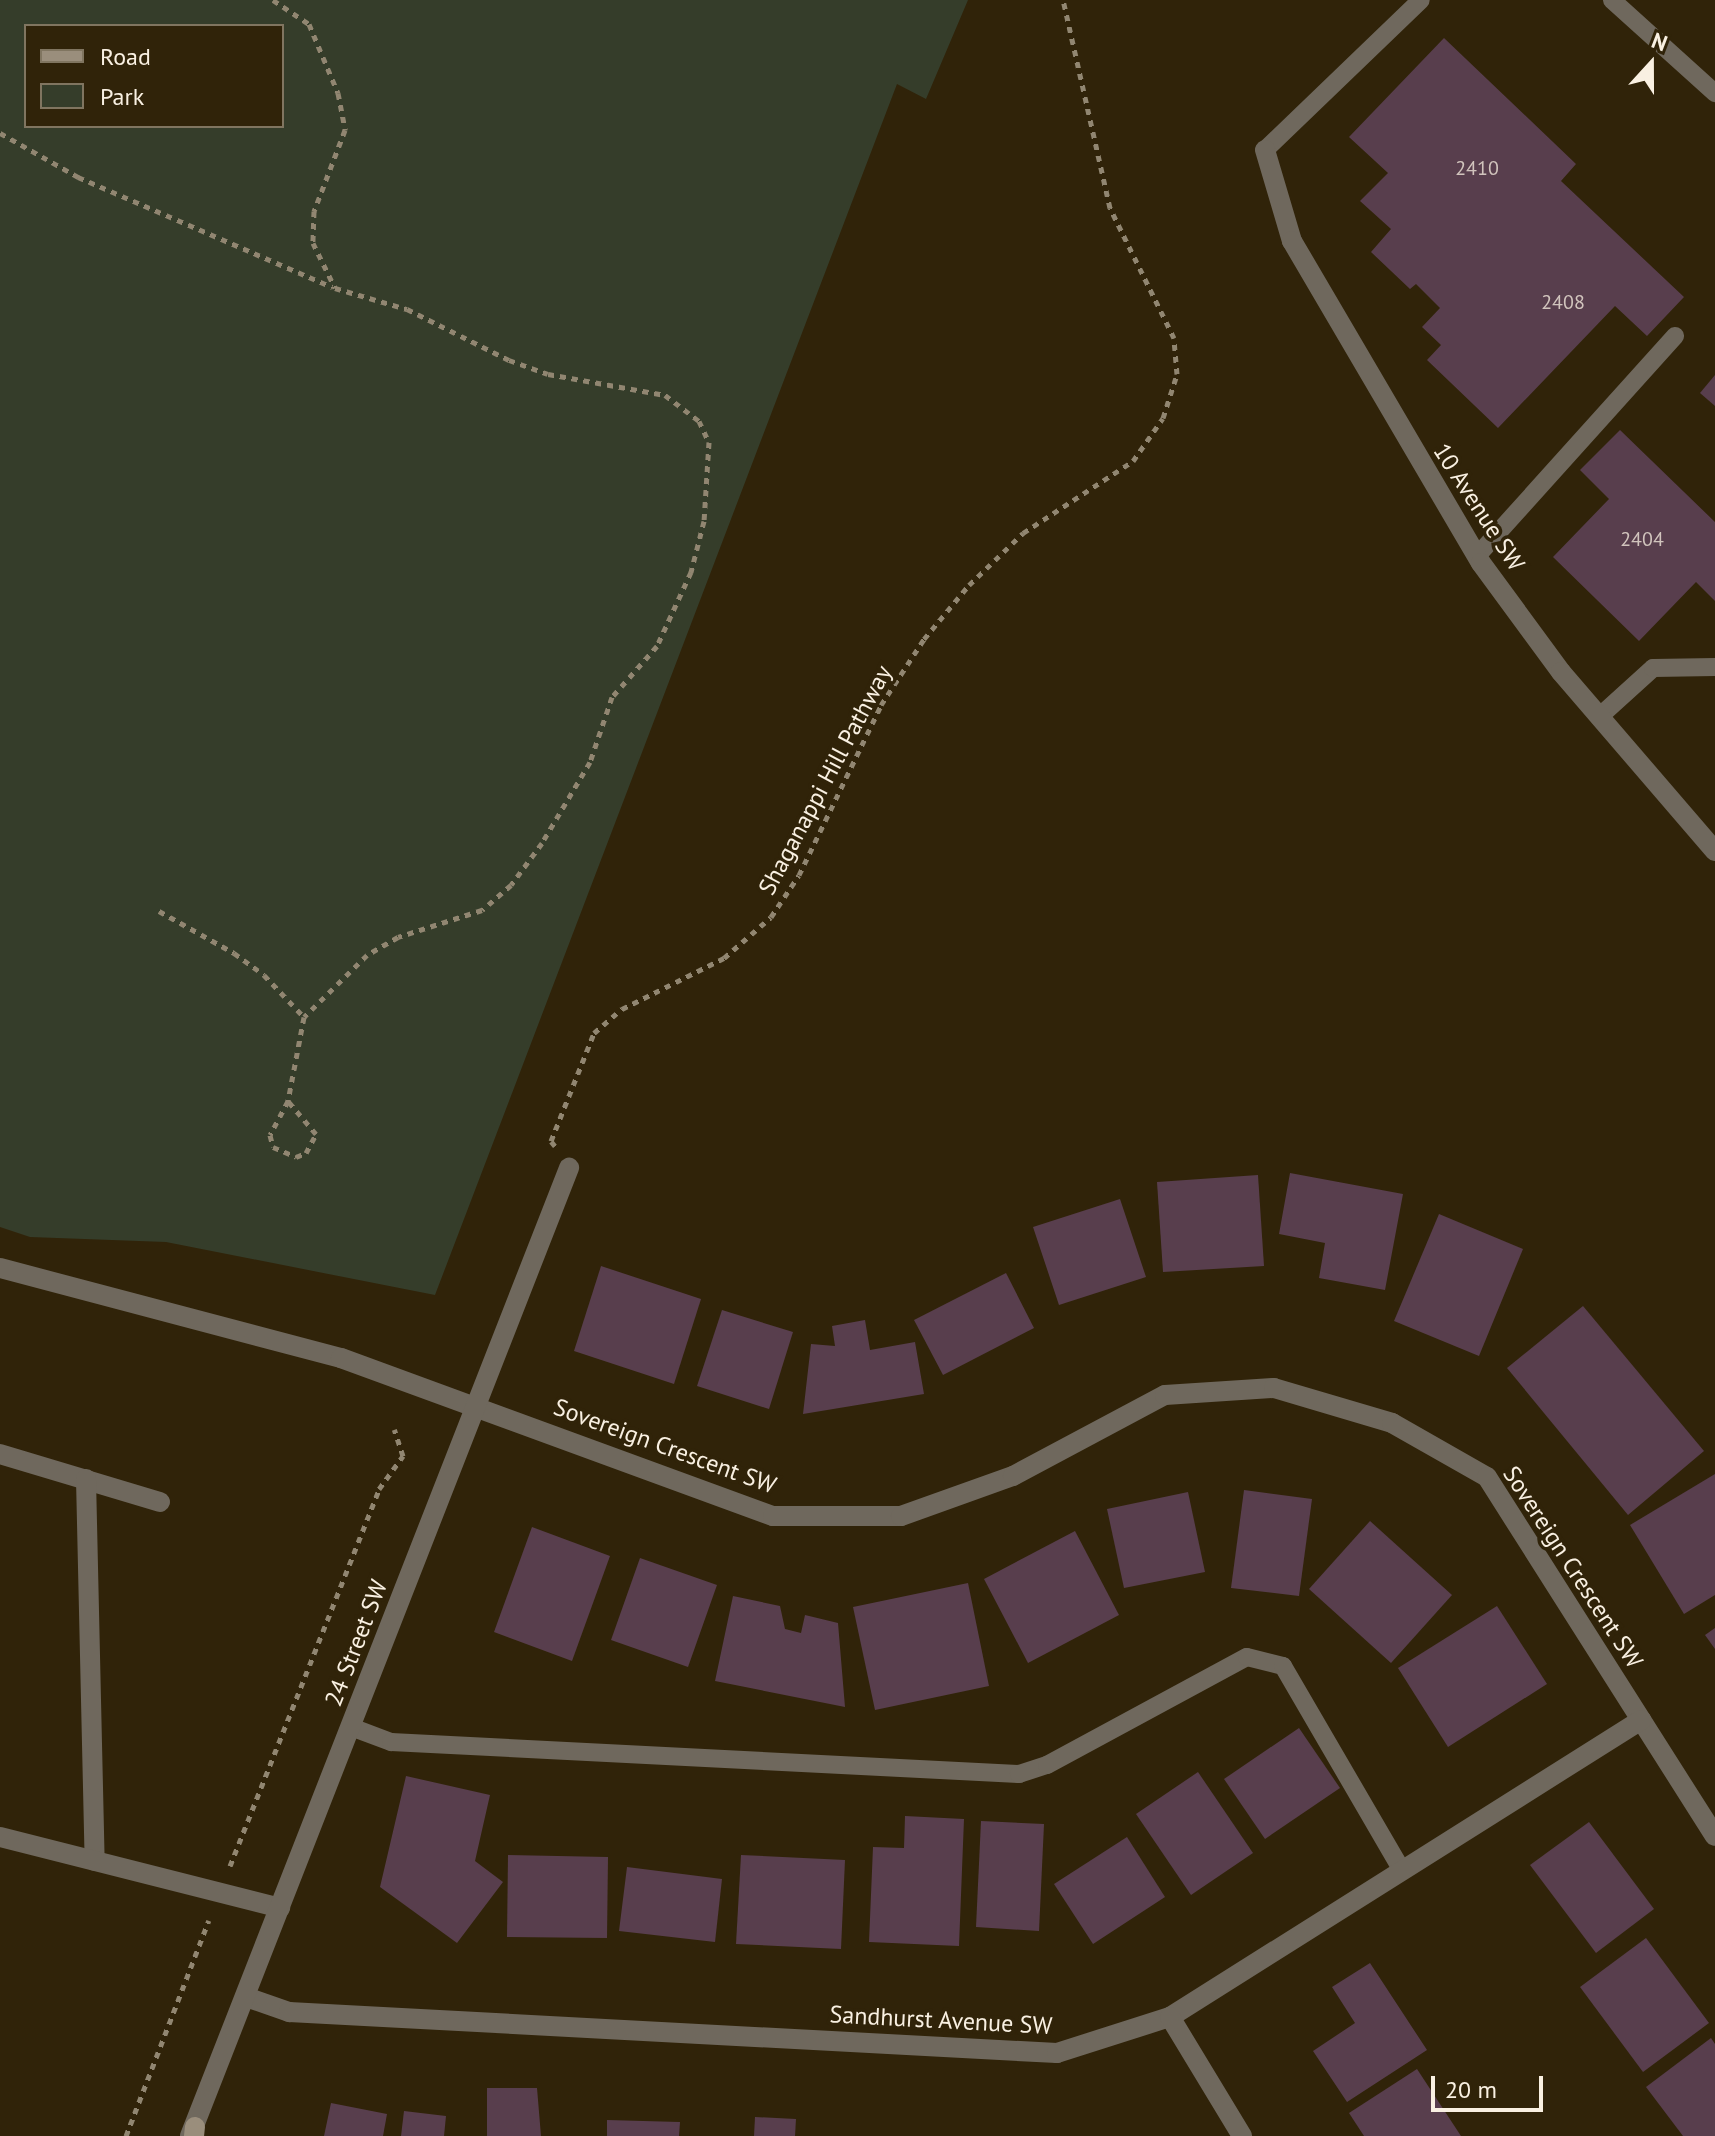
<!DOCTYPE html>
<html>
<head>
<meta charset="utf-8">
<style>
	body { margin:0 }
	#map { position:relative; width:1715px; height:2136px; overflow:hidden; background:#302309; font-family:"PT Sans",sans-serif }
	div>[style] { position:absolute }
	.green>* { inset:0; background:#353d2a }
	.building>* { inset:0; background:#583e4d }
	.path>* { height:5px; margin-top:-2.5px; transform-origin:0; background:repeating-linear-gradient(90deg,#918671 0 6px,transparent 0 12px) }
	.service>* { height:18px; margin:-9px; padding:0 9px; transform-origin:9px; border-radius:9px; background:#6f685d }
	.minor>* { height:20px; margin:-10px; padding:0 10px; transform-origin:10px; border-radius:10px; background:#6f685d }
	.secondary>* { height:20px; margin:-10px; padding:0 10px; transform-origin:10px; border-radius:10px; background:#9a8e7c }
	span { translate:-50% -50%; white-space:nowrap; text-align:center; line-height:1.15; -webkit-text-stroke:7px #302309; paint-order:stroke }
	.number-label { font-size:20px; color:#d1c4bd }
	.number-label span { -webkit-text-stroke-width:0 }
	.street-label { font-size:24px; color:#f9f0e2 }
	.legend { position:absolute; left:24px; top:24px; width:260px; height:104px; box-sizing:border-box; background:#302309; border:2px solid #807560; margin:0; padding:10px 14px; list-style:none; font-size:24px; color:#f9f0e2 }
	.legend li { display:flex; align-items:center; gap:16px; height:40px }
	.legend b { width:40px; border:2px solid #807560 }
	.north { position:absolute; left:1611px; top:24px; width:80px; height:80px; -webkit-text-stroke:6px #302309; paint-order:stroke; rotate:21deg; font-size:22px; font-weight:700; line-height:32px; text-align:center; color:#f9f0e2 }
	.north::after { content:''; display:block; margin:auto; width:28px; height:36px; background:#f9f0e2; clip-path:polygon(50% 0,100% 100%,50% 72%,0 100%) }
	.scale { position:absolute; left:1431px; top:2076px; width:112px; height:36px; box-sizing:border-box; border:4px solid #f9f0e2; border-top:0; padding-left:10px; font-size:24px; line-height:28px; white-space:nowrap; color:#f9f0e2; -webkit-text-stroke:6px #302309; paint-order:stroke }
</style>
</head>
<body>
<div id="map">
	<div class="green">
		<i style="clip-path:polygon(evenodd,0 0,968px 0,926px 99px,897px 84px,435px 1295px,166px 1242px,30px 1237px,0 1227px,0 0,282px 26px,282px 126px,26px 126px,26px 26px,282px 26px)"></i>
	</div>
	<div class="building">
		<i style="clip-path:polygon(1444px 38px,1576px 164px,1561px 181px,1684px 297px,1647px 336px,1615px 306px,1498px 428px,1427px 360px,1441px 345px,1422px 327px,1440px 308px,1416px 284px,1410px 289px,1371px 252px,1391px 229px,1360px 201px,1388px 173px,1349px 137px)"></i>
		<i style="clip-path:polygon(1715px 375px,1715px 406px,1700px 393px)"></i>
		<i style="clip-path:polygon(1620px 430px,1715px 522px,1715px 601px,1696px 582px,1639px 641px,1553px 557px,1609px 499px,1580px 470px)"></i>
		<i style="clip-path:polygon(1290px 1173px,1403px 1194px,1385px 1290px,1319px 1278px,1325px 1243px,1279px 1234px)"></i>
		<i style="clip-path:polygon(1258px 1175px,1264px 1266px,1163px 1272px,1157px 1182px)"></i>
		<i style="clip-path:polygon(1120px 1199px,1146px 1277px,1059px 1305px,1033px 1227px)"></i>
		<i style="clip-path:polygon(1439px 1214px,1523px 1249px,1479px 1356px,1394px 1321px)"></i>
		<i style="clip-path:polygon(601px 1266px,701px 1299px,674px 1384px,574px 1351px)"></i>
		<i style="clip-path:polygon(1006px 1273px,1034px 1328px,943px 1375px,914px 1320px)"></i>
		<i style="clip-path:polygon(1583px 1306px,1704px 1451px,1628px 1515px,1507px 1368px)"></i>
		<i style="clip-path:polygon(722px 1310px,793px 1332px,769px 1409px,697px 1386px)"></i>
		<i style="clip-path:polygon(865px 1320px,870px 1350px,915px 1342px,924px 1394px,803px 1414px,811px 1344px,835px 1346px,832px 1326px)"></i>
		<i style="clip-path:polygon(1715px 1474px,1715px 1595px,1684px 1614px,1630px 1525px)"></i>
		<i style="clip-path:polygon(1244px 1490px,1312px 1499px,1299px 1596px,1231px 1588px)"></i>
		<i style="clip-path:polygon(1188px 1492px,1205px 1572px,1124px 1588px,1107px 1509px)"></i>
		<i style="clip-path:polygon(1370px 1521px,1452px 1595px,1391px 1663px,1309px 1589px)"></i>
		<i style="clip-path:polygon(532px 1527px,610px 1556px,572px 1661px,494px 1632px)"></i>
		<i style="clip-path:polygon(1075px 1531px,1119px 1615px,1028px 1663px,984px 1579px)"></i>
		<i style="clip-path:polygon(640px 1558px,717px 1585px,688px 1667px,611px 1640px)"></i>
		<i style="clip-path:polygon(968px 1583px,989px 1686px,875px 1710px,853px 1607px)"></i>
		<i style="clip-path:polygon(733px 1596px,780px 1606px,785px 1629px,801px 1633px,805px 1615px,838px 1623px,845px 1707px,715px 1681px)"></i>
		<i style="clip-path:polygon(1497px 1606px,1547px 1684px,1448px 1747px,1398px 1668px)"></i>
		<i style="clip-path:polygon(1715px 1628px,1715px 1649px,1705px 1635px)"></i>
		<i style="clip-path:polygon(1299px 1728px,1340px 1788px,1265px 1839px,1224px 1779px)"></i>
		<i style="clip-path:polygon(1198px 1772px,1253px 1853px,1191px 1895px,1136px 1814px)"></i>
		<i style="clip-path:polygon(406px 1776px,490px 1795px,475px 1861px,503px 1882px,457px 1943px,380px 1887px)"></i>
		<i style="clip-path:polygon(905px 1816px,964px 1819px,959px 1946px,869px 1942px,873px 1847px,904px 1848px)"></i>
		<i style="clip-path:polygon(981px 1821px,1044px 1824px,1039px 1931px,976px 1927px)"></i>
		<i style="clip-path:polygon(1589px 1822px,1654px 1909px,1596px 1953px,1530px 1865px)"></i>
		<i style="clip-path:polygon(1127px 1837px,1165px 1897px,1093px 1944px,1054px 1884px)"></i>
		<i style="clip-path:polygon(508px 1855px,608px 1857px,607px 1938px,507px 1937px)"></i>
		<i style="clip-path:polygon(741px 1855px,845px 1860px,841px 1949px,736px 1944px)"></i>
		<i style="clip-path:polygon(627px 1867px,722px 1879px,715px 1942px,619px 1931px)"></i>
		<i style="clip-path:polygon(1646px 1938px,1709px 2023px,1643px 2072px,1580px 1987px)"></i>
		<i style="clip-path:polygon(1370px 1963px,1427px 2050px,1347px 2102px,1313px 2051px,1355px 2023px,1332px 1987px)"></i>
		<i style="clip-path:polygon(1711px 2038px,1715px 2044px,1715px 2136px,1683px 2136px,1646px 2087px)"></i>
		<i style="clip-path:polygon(1417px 2069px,1461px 2136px,1364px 2136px,1349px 2113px)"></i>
		<i style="clip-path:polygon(487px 2088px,537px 2088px,541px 2136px,487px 2136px)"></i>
		<i style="clip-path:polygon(331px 2103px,387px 2114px,383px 2136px,324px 2136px)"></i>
		<i style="clip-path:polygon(404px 2111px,446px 2116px,444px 2136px,401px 2136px)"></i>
		<i style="clip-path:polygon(755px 2117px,796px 2119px,795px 2136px,754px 2136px)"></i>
		<i style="clip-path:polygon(607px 2120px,680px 2122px,679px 2136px,607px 2136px)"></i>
	</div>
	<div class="path">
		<i style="left:273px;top:0;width:43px;rotate:33.7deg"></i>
		<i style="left:309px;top:24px;width:75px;rotate:67.2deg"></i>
		<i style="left:338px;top:93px;width:38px;rotate:79deg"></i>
		<i style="left:345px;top:130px;width:87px;rotate:110.9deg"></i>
		<i style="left:314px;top:211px;width:32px;rotate:92deg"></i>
		<i style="left:313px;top:243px;width:50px;rotate:63.9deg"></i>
		<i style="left:335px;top:288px;width:75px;rotate:16.3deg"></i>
		<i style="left:407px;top:309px;width:114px;rotate:26.6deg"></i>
		<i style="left:509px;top:360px;width:41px;rotate:19.7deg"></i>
		<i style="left:548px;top:374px;width:119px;rotate:10.2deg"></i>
		<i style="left:665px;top:395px;width:43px;rotate:37.4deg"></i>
		<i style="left:699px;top:421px;width:23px;rotate:65deg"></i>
		<i style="left:709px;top:442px;width:79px;rotate:93.6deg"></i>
		<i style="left:704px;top:521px;width:53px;rotate:104.3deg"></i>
		<i style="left:691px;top:572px;width:81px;rotate:114.7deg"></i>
		<i style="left:657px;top:646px;width:68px;rotate:131.4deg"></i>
		<i style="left:612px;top:697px;width:69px;rotate:108.7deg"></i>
		<i style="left:590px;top:762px;width:94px;rotate:120.7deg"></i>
		<i style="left:542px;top:843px;width:52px;rotate:126.4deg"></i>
		<i style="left:511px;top:885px;width:38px;rotate:139deg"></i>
		<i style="left:482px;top:910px;width:88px;rotate:162.2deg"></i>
		<i style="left:398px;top:937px;width:36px;rotate:150deg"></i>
		<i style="left:367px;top:955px;width:88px;rotate:135.5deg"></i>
		<i style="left:304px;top:1017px;width:86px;rotate:100.8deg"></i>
		<i style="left:288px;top:1101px;width:38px;rotate:118deg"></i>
		<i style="left:270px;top:1135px;width:12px;rotate:76deg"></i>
		<i style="left:273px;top:1147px;width:25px;rotate:23deg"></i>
		<i style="left:296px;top:1157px;width:11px;rotate:-22deg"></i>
		<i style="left:306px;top:1153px;width:21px;rotate:-62deg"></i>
		<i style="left:316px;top:1134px;width:43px;rotate:-130.3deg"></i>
		<i style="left:0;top:133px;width:90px;rotate:29.4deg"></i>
		<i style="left:78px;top:177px;width:277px;rotate:23.4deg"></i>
		<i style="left:159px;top:911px;width:86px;rotate:29.2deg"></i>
		<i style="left:234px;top:953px;width:37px;rotate:36deg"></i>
		<i style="left:264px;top:975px;width:58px;rotate:46.4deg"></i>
		<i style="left:555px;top:1146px;width:6px;rotate:-129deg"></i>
		<i style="left:551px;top:1141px;width:116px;rotate:-68.3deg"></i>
		<i style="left:594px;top:1033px;width:37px;rotate:-41deg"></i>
		<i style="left:622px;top:1009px;width:114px;rotate:-26.6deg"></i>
		<i style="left:724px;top:958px;width:62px;rotate:-41.1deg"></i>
		<i style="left:771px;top:917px;width:50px;rotate:-56.3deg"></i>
		<i style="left:799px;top:875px;width:189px;rotate:-64.2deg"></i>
		<i style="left:881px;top:705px;width:79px;rotate:-56.9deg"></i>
		<i style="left:924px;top:639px;width:70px;rotate:-50.2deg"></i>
		<i style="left:969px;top:585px;width:75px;rotate:-43.9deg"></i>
		<i style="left:1023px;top:533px;width:131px;rotate:-33.2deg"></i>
		<i style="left:1133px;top:461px;width:52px;rotate:-55.1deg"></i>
		<i style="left:1163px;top:418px;width:46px;rotate:-72.3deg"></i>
		<i style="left:1177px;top:374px;width:36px;rotate:-95deg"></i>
		<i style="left:1174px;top:338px;width:145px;rotate:-116.2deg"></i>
		<i style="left:1110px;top:208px;width:213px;rotate:-102.7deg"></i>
		<i style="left:230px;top:1866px;width:405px;rotate:-68.4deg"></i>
		<i style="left:379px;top:1489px;width:41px;rotate:-54deg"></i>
		<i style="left:403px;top:1456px;width:28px;rotate:-108deg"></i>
		<i style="left:126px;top:2136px;width:231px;rotate:-69deg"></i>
	</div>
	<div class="service">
		<i style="left:1612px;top:0;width:139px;rotate:42.1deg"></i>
		<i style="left:1265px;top:150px;width:216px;rotate:-43.9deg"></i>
		<i style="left:1477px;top:556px;width:296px;rotate:-48deg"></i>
		<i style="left:1599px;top:717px;width:73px;rotate:-42.2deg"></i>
		<i style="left:1653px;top:668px;width:62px;rotate:-0.9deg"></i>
		<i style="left:351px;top:1727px;width:43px;rotate:20.6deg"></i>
		<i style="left:391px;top:1742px;width:629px;rotate:2.92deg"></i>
		<i style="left:1019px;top:1774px;width:29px;rotate:-18deg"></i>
		<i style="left:1047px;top:1765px;width:227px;rotate:-28.4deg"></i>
		<i style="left:1247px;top:1657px;width:37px;rotate:14deg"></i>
		<i style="left:1283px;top:1666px;width:235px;rotate:59.8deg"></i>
	</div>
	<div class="minor">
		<i style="left:1265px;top:150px;width:95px;rotate:73.5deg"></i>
		<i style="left:1292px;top:241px;width:373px;rotate:59.6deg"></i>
		<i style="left:1481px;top:563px;width:135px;rotate:53.7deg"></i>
		<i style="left:1561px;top:672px;width:236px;rotate:49.3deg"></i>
		<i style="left:0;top:1268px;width:353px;rotate:14.8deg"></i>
		<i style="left:341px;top:1358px;width:460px;rotate:20.1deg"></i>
		<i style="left:773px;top:1516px;width:128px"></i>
		<i style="left:901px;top:1516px;width:119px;rotate:-19.7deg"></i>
		<i style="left:1013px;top:1476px;width:172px;rotate:-28.1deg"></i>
		<i style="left:1165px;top:1395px;width:109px;rotate:-3.7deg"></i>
		<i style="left:1274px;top:1388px;width:123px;rotate:16.5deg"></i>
		<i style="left:1392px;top:1423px;width:109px;rotate:29.6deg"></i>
		<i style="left:1487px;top:1477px;width:425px;rotate:57.6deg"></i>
		<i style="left:0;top:1454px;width:167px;rotate:16.7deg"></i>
		<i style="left:86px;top:1479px;width:382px;rotate:88.7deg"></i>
		<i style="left:0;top:1837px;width:289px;rotate:14.2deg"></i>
		<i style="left:246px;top:1997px;width:46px;rotate:19.2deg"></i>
		<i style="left:289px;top:2012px;width:769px;rotate:3.06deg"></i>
		<i style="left:1057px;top:2053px;width:119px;rotate:-17.7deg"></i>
		<i style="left:1170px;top:2017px;width:557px;rotate:-32.23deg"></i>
		<i style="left:1170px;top:2017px;width:139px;rotate:58.8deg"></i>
		<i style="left:190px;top:2136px;width:1040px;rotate:-68.62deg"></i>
	</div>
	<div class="secondary">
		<i style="left:194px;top:2136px;width:9px;rotate:-84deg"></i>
	</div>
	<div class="number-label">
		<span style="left:1477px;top:168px">2410</span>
		<span style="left:1563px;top:302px">2408</span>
		<span style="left:1642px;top:539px">2404</span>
	</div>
	<div class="street-label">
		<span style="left:1479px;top:507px;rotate:57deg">10 Avenue SW</span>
		<span style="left:825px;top:780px;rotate:-62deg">Shaganappi Hill Pathway</span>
		<span style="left:665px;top:1446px;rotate:20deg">Sovereign Crescent SW</span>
		<span style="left:1573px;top:1567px;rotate:57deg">Sovereign Crescent SW</span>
		<span style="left:356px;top:1643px;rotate:-69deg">24 Street SW</span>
		<span style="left:941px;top:2020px;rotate:3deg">Sandhurst Avenue SW</span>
	</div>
	<ul class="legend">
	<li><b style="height:10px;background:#9a8e7c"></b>Road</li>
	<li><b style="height:22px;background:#353d2a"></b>Park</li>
	</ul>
	<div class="north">N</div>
	<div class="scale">20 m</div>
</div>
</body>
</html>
